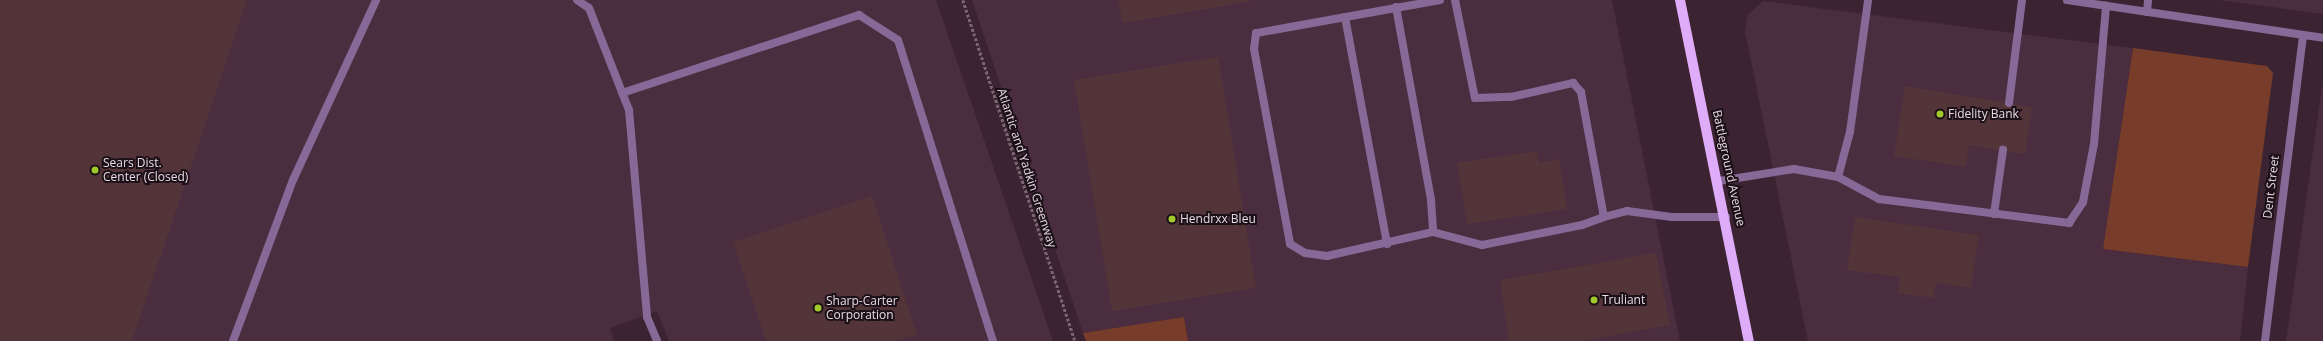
<!DOCTYPE html>
<html>
<head>
<meta charset="utf-8">
<style>
	body { margin:0 }
	#map { position:relative; width:2323px; height:341px; overflow:hidden; background:#3b2332; font-family:"Open Sans",sans-serif }
	div>[style] { position:absolute }
	.built>* { inset:0; background:#4b2d40 }
	.green>* { inset:0; background:#773d2a }
	.building>* { inset:0; background:#533539 }
	.path>* { height:2.5px; margin-top:-1.25px; transform-origin:0; background:repeating-linear-gradient(90deg,#7a6571 0 3px,transparent 0 5px) }
	.service>* { height:8px; margin:-4px; padding:0 4px; transform-origin:4px; border-radius:4px; background:#876997 }
	.minor>* { height:8px; margin:-4px; padding:0 4px; transform-origin:4px; border-radius:4px; background:#876997 }
	.primary>* { height:10px; margin:-5px; padding:0 5px; transform-origin:5px; border-radius:5px; background:#deacf8 }
	.dots>* { width:11px; height:11px; translate:-50% -50%; box-sizing:border-box; border:2px solid #1b1017; border-radius:50% }
	span { translate:-50% -50%; white-space:nowrap; text-align:center; line-height:1.15; -webkit-text-stroke:4px #1b1017; paint-order:stroke }
	.poi-label { font-size:12px; color:#e9d9e2 }
	.left { translate:0 -50%; text-align:left }
	.street-label { font-size:12px; color:#e9d9e2 }
</style>
</head>
<body>
<div id="map">
	<div class="built">
		<i style="clip-path:polygon(0 0,936px 0,1053px 341px,669px 341px,657px 311px,610px 328px,614px 341px,0 341px)"></i>
		<i style="clip-path:polygon(972px 0,1612px 0,1680px 341px,1188px 341px,1184px 317px,1083px 333px)"></i>
		<i style="clip-path:polygon(2218px 0,2323px 0,2323px 14px)"></i>
		<i style="clip-path:polygon(1763px 1px,2133px 48px,2103px 249px,2248px 267px,2240px 341px,1808px 341px,1745px 31px,1748px 15px)"></i>
		<i style="clip-path:polygon(2323px 86px,2323px 341px,2286px 341px,2322px 87px)"></i>
	</div>
	<div class="green">
		<i style="clip-path:polygon(2133px 48px,2267px 66px,2273px 73px,2248px 267px,2103px 249px)"></i>
		<i style="clip-path:polygon(1184px 317px,1188px 341px,1086px 341px,1083px 333px)"></i>
	</div>
	<div class="building">
		<i style="clip-path:polygon(0 0,247px 0,132px 341px,0 341px)"></i>
		<i style="clip-path:polygon(1118px 0,1251px 0,1251px 1px,1123px 23px)"></i>
		<i style="clip-path:polygon(1218px 57px,1256px 288px,1112px 311px,1074px 80px)"></i>
		<i style="clip-path:polygon(1905px 86px,2032px 107px,2025px 154px,1969px 145px,1966px 167px,1894px 156px)"></i>
		<i style="clip-path:polygon(1537px 151px,1539px 163px,1559px 159px,1567px 209px,1467px 224px,1457px 163px)"></i>
		<i style="clip-path:polygon(872px 196px,917px 335px,896px 341px,766px 341px,733px 242px)"></i>
		<i style="clip-path:polygon(1855px 217px,1979px 235px,1971px 288px,1936px 283px,1933px 298px,1898px 293px,1900px 277px,1847px 270px)"></i>
		<i style="clip-path:polygon(1656px 253px,1670px 325px,1582px 341px,1509px 341px,1500px 280px)"></i>
	</div>
	<div class="path">
		<i style="left:963px;top:0;width:359px;rotate:71.8deg"></i>
	</div>
	<div class="service">
		<i style="left:577px;top:0;width:14px;rotate:34deg"></i>
		<i style="left:589px;top:8px;width:110px;rotate:68.6deg"></i>
		<i style="left:629px;top:110px;width:208px;rotate:85deg"></i>
		<i style="left:1440px;top:0;width:187px;rotate:169.8deg"></i>
		<i style="left:1256px;top:33px;width:16px;rotate:97deg"></i>
		<i style="left:1254px;top:49px;width:198px;rotate:79.5deg"></i>
		<i style="left:1290px;top:244px;width:17px;rotate:31deg"></i>
		<i style="left:1305px;top:253px;width:22px;rotate:8deg"></i>
		<i style="left:1327px;top:256px;width:109px;rotate:-12.8deg"></i>
		<i style="left:1433px;top:232px;width:51px;rotate:14.9deg"></i>
		<i style="left:1482px;top:245px;width:102px;rotate:-11.3deg"></i>
		<i style="left:1582px;top:225px;width:23px;rotate:-20deg"></i>
		<i style="left:1455px;top:0;width:100px;rotate:78.5deg"></i>
		<i style="left:1475px;top:98px;width:36px;rotate:-2deg"></i>
		<i style="left:1511px;top:97px;width:64px;rotate:-12.7deg"></i>
		<i style="left:1573px;top:83px;width:12px;rotate:48deg"></i>
		<i style="left:1581px;top:92px;width:127px;rotate:79.6deg"></i>
		<i style="left:1604px;top:217px;width:24px;rotate:-15deg"></i>
		<i style="left:1627px;top:211px;width:45px;rotate:7.6deg"></i>
		<i style="left:1672px;top:217px;width:54px"></i>
		<i style="left:1396px;top:7px;width:196px;rotate:79.7deg"></i>
		<i style="left:1431px;top:200px;width:32px;rotate:86deg"></i>
		<i style="left:2147px;top:12px;width:12px;rotate:-85deg"></i>
		<i style="left:1345px;top:17px;width:231px;rotate:79.5deg"></i>
		<i style="left:622px;top:93px;width:250px;rotate:-18.2deg"></i>
		<i style="left:859px;top:15px;width:46px;rotate:32.7deg"></i>
		<i style="left:898px;top:40px;width:316px;rotate:72.5deg"></i>
		<i style="left:2009px;top:103px;width:104px;rotate:-82.8deg"></i>
		<i style="left:1838px;top:177px;width:47px;rotate:28.2deg"></i>
		<i style="left:1879px;top:199px;width:192px;rotate:7.2deg"></i>
		<i style="left:2069px;top:223px;width:25px;rotate:-56deg"></i>
		<i style="left:2083px;top:202px;width:59px;rotate:-79.3deg"></i>
		<i style="left:2094px;top:144px;width:139px;rotate:-85deg"></i>
		<i style="left:1719px;top:181px;width:76px;rotate:-9.1deg"></i>
		<i style="left:1794px;top:169px;width:45px;rotate:10.3deg"></i>
		<i style="left:1838px;top:177px;width:47px;rotate:-75.1deg"></i>
		<i style="left:1850px;top:132px;width:133px;rotate:-82.2deg"></i>
		<i style="left:1994px;top:214px;width:65px;rotate:-82deg"></i>
		<i style="left:233px;top:341px;width:172px;rotate:-69.6deg"></i>
		<i style="left:293px;top:180px;width:198px;rotate:-65.2deg"></i>
	</div>
	<div class="minor">
		<i style="left:2067px;top:0;width:259px;rotate:8.4deg"></i>
		<i style="left:647px;top:317px;width:26px;rotate:67deg"></i>
		<i style="left:2265px;top:341px;width:307px;rotate:-82.9deg"></i>
	</div>
	<div class="primary">
		<i style="left:1680px;top:0;width:348px;rotate:78.6deg"></i>
	</div>
	<div class="dots">
		<i style="left:1940px;top:114px;background:#a1c92b"></i>
		<i style="left:95px;top:170px;background:#a1c92b"></i>
		<i style="left:1172px;top:219px;background:#a1c92b"></i>
		<i style="left:1594px;top:300px;background:#a1c92b"></i>
		<i style="left:818px;top:308px;background:#a1c92b"></i>
	</div>
	<div class="poi-label">
		<span class="left" style="left:1948px;top:114px">Fidelity Bank</span>
		<span class="left" style="left:103px;top:170px">Sears Dist.<br>Center (Closed)</span>
		<span class="left" style="left:1180px;top:219px">Hendrxx Bleu</span>
		<span class="left" style="left:1602px;top:300px">Truliant</span>
		<span class="left" style="left:826px;top:308px">Sharp-Carter<br>Corporation</span>
	</div>
	<div class="street-label">
		<span style="left:1027px;top:168px;rotate:72deg">Atlantic and Yadkin Greenway</span>
		<span style="left:1729px;top:168px;rotate:78deg">Battleground Avenue</span>
		<span style="left:2271px;top:187px;rotate:-83deg">Dent Street</span>
	</div>
</div>
</body>
</html>
